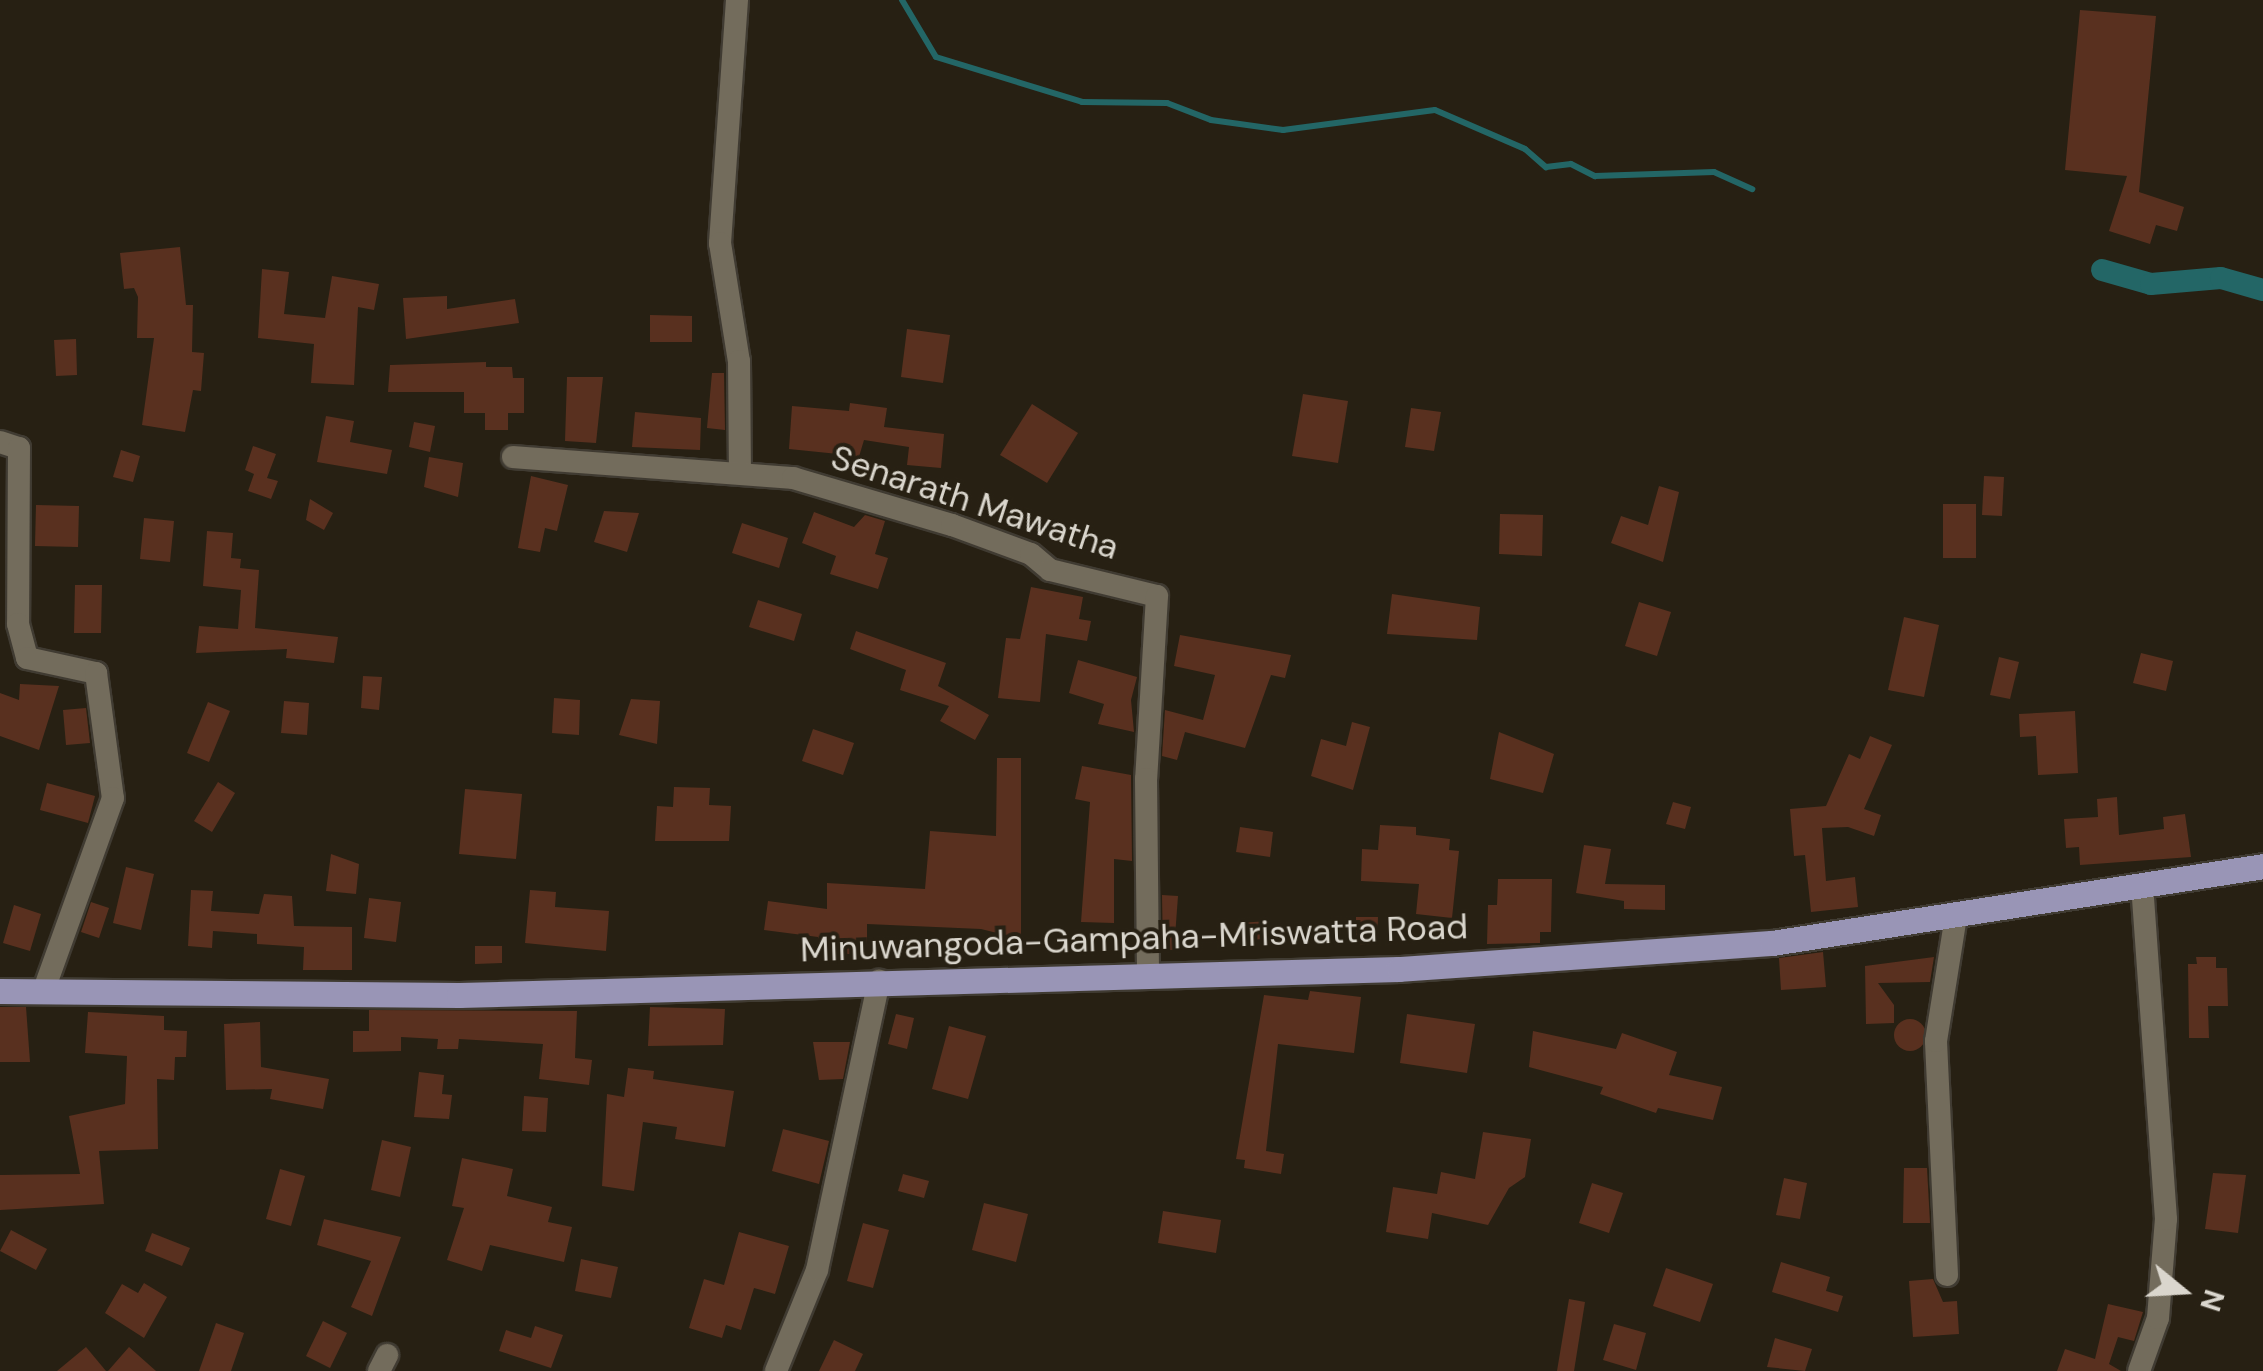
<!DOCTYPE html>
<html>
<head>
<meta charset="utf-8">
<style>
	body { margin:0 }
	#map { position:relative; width:2263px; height:1371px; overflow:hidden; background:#272013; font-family:"DM Sans",sans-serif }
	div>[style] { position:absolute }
	.stream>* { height:6px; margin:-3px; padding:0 3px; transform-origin:3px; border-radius:3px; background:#236666 }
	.canal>* { height:22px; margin:-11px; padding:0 11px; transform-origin:11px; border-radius:11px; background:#236666 }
	.building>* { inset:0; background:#59301f }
	.round { border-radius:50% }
	.roads { filter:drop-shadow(2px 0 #403b32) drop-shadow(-2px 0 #403b32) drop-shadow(0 2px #403b32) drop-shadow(0 -2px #403b32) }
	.minor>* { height:22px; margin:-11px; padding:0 11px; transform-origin:11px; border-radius:11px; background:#736c5c }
	.major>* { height:25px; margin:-12.5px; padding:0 12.5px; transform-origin:12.5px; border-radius:12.5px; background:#9995b6 }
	span { translate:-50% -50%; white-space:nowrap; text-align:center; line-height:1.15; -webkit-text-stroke:8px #272013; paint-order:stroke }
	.street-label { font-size:35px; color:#dad6cd }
	.north { position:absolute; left:2133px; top:1241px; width:100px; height:100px; -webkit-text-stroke:8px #272013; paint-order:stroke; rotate:108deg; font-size:28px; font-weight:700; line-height:40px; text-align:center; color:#dad6cd }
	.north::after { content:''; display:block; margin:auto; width:35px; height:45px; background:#dad6cd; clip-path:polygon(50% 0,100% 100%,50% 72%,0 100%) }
</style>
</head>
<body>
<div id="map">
	<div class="stream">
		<i style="left:902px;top:0;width:66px;rotate:59.2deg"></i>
		<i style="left:936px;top:57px;width:153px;rotate:17.1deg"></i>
		<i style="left:1082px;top:102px;width:85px;rotate:0.7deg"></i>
		<i style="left:1167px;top:103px;width:47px;rotate:21.1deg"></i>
		<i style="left:1211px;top:120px;width:73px;rotate:7.9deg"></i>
		<i style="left:1283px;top:130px;width:153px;rotate:-7.5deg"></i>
		<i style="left:1435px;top:110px;width:98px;rotate:23.4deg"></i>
		<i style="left:1525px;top:149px;width:28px;rotate:41deg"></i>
		<i style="left:1546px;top:167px;width:25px;rotate:-7deg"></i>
		<i style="left:1571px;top:164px;width:27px;rotate:27deg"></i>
		<i style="left:1595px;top:176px;width:119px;rotate:-1.9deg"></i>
		<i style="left:1714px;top:172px;width:42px;rotate:24.1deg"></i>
	</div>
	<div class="canal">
		<i style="left:2102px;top:270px;width:51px;rotate:15.9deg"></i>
		<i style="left:2151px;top:284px;width:70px;rotate:-4.9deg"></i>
		<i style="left:2221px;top:278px;width:44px;rotate:15.9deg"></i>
	</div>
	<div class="building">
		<i style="clip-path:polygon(2080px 10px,2156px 16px,2139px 192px,2184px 207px,2177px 231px,2156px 225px,2150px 244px,2109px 231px,2127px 176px,2065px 170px)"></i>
		<i style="clip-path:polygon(180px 247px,186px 305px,193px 305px,192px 352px,204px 353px,201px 391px,193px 390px,185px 432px,142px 425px,154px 338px,137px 338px,138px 297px,134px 288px,124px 289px,120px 253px)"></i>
		<i style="clip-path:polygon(262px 269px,289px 272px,284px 314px,325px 318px,332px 276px,379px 284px,374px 310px,358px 307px,354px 385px,311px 383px,314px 344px,258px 338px)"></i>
		<i style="clip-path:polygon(447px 296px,447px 309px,515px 299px,519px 323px,406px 339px,403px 298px)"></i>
		<i style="clip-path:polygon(650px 315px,692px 316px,692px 342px,650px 342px)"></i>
		<i style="clip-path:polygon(907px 329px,950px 335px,943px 383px,901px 377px)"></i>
		<i style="clip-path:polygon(76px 339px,77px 375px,56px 376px,54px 340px)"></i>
		<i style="clip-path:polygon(486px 362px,486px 367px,512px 367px,513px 378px,524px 378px,524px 413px,508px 413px,508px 430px,485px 430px,485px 413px,464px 413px,464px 392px,388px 392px,390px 365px)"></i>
		<i style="clip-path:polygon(712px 373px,724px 373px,725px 430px,707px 428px)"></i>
		<i style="clip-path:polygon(567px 377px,603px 377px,596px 443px,565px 441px)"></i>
		<i style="clip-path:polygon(1303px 394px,1348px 401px,1338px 463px,1292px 456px)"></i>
		<i style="clip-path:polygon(850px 403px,887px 408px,884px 427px,944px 434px,941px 468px,907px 465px,909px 447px,864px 440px,855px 470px,835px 466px,838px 454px,789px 449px,792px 406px,849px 411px)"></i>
		<i style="clip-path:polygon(1032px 404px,1078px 433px,1047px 483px,1000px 455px)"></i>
		<i style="clip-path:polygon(1411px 408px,1441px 412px,1434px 451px,1405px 447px)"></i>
		<i style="clip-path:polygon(635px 412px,701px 418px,700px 450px,632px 447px)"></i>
		<i style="clip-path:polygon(326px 416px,354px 421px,350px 442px,392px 450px,387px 474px,317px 462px)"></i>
		<i style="clip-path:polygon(414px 422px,435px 426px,430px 452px,409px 447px)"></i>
		<i style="clip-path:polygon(253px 446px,276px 454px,267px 478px,278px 481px,271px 499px,248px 491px,254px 474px,245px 470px)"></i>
		<i style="clip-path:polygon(121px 450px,140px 456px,133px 482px,113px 477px)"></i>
		<i style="clip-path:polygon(429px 457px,463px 463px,458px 497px,424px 487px)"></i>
		<i style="clip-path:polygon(531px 476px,568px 485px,557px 531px,545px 528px,540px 552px,518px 548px)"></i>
		<i style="clip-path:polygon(1984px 476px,2004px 477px,2002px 516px,1982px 515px)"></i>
		<i style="clip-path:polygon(1659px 486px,1679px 492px,1663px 562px,1611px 543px,1621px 516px,1648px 525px)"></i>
		<i style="clip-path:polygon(310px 499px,333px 513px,324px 530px,306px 520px)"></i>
		<i style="clip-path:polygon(1943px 504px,1976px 504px,1976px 558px,1943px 558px)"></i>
		<i style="clip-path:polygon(36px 505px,79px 506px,78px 547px,35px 546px)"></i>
		<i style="clip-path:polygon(604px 511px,639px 513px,627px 552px,594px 542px)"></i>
		<i style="clip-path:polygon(814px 512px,854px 527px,865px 515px,885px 521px,875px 554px,888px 558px,878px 589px,830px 574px,836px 556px,802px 543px)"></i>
		<i style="clip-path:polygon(1500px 514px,1543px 515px,1542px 556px,1499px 554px)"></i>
		<i style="clip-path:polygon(144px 518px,174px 521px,170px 562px,140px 559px)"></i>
		<i style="clip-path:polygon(742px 523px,788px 538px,779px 568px,732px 553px)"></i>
		<i style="clip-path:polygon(207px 531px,233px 533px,231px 558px,241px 559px,240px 568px,259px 570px,255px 628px,338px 637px,334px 663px,286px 658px,287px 649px,196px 653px,199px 626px,238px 629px,241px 590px,203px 586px)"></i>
		<i style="clip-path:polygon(75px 585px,102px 585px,101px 633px,74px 633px)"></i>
		<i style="clip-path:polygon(1031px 587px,1083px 597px,1079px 619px,1091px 621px,1087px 641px,1046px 634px,1040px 702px,998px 698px,1006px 638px,1020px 639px)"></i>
		<i style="clip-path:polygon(1392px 594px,1480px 607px,1477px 640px,1387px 634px)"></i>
		<i style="clip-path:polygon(758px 600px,802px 614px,794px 641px,749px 627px)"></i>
		<i style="clip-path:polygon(1639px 602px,1671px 612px,1657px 656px,1625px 646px)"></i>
		<i style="clip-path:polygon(1904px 617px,1939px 625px,1924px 697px,1888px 690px)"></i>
		<i style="clip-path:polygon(856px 631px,946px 663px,938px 686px,989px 715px,975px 740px,940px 721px,949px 706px,900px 690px,906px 670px,850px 649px)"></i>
		<i style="clip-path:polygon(1180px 635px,1291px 655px,1285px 678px,1271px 675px,1245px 748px,1185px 732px,1177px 760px,1162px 756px,1165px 710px,1203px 720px,1215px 675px,1174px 666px)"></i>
		<i style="clip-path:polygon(2141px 653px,2173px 661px,2166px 691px,2133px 683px)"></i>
		<i style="clip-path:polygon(1999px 657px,2019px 662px,2010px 699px,1990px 695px)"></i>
		<i style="clip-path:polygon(1078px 660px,1137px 677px,1131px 700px,1134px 732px,1098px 724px,1104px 704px,1069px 693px)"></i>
		<i style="clip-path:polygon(363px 676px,382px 677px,379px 710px,361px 708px)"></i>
		<i style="clip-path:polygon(20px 684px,59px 686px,39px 750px,0 736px,0 693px,19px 700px)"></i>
		<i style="clip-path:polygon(554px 698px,580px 700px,579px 735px,552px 733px)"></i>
		<i style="clip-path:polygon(631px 699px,660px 701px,657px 744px,619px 735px)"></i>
		<i style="clip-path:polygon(284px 701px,309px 703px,307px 735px,281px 733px)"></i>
		<i style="clip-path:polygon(208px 702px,230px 711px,209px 762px,187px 753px)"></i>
		<i style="clip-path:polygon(86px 708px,90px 743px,66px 745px,63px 710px)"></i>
		<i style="clip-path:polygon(2075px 711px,2078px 773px,2038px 775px,2036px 736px,2020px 737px,2019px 714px)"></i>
		<i style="clip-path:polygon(1352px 722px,1370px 727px,1353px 790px,1311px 776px,1321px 739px,1346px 746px)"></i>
		<i style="clip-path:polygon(813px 729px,854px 743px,843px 775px,802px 761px)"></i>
		<i style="clip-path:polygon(1499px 732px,1554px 754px,1543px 793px,1490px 779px)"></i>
		<i style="clip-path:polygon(1870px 736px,1892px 745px,1864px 809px,1881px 815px,1874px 836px,1848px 827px,1822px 828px,1826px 881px,1855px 877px,1858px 907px,1811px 912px,1805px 855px,1794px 856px,1790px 809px,1826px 806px,1849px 754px,1860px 759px)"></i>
		<i style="clip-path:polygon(997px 758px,1021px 758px,1021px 939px,981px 929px,867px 924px,867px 954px,818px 954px,818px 937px,764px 930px,768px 901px,827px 909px,827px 883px,925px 889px,930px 831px,996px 836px)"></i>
		<i style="clip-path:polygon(1082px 766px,1131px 775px,1132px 861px,1114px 859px,1114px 923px,1081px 922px,1090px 802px,1075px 799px)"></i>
		<i style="clip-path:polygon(218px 782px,235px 793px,212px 832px,194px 821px)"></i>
		<i style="clip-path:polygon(47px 783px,95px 796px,88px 823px,40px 810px)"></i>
		<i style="clip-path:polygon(674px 787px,710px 788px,709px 805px,731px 806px,729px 841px,655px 841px,657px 806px,673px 807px)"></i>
		<i style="clip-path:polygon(465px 789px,522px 794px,516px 859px,459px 854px)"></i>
		<i style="clip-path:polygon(2117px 797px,2119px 835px,2164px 829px,2163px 817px,2185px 814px,2191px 857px,2080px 865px,2079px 847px,2066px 848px,2064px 819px,2098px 817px,2097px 799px)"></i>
		<i style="clip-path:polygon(1673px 802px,1691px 807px,1685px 829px,1666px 824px)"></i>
		<i style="clip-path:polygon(1380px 825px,1416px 827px,1416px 835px,1450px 839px,1449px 850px,1459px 851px,1452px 918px,1416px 914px,1419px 884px,1361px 881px,1362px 849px,1378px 850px)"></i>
		<i style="clip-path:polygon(1240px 827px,1273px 832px,1270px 857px,1236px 852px)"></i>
		<i style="clip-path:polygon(1584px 845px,1611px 849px,1605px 884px,1665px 885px,1665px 910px,1624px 909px,1624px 901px,1576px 893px)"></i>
		<i style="clip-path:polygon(331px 854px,359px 864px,356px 894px,326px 891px)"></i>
		<i style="clip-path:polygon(126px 867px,154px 874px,141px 930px,113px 923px)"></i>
		<i style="clip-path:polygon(1498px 879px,1552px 879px,1551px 932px,1540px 932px,1540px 943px,1487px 944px,1488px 905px,1497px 905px)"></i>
		<i style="clip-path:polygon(191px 890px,213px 891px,211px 911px,259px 914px,264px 894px,292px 896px,294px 926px,352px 927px,352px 970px,303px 970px,304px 947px,257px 944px,257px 934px,213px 931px,212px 948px,188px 946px)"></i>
		<i style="clip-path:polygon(530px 890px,556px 892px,555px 907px,609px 911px,606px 951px,525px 943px)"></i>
		<i style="clip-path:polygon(1162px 895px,1178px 896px,1174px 950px,1163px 950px)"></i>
		<i style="clip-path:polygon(369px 898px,401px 902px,396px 942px,364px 938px)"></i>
		<i style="clip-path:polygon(91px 902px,109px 908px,99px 938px,81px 932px)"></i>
		<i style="clip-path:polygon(14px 905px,41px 914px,30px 951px,3px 943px)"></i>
		<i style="clip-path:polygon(1356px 917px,1378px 917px,1377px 945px,1356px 945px)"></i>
		<i style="clip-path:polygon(1268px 921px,1269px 939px,1239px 940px,1239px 923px)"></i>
		<i style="clip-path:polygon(475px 946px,502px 946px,502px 963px,475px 964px)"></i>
		<i style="clip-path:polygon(1823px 952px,1826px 987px,1781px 990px,1779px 958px)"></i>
		<i style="clip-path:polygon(1934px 957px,1930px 982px,1878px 983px,1894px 1005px,1894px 1023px,1866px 1024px,1865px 966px)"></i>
		<i style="clip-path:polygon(2196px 957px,2216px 957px,2216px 968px,2227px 968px,2228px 1006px,2208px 1006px,2209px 1038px,2189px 1038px,2188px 964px,2197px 964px)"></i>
		<i style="clip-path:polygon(1310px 991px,1361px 997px,1354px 1053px,1278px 1044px,1266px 1151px,1284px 1154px,1281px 1174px,1244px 1168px,1245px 1160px,1236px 1159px,1264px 995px,1308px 1000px)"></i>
		<i style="clip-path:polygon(0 1007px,26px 1007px,30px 1062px,0 1062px)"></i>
		<i style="clip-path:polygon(650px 1007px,725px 1009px,723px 1045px,648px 1046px)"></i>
		<i style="clip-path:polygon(369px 1010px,577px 1011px,575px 1058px,592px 1060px,589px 1085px,539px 1079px,543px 1044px,459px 1039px,458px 1049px,437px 1049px,438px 1039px,401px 1037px,401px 1051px,353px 1052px,353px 1031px,369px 1031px)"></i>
		<i style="clip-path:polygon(88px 1012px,164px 1016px,164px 1030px,187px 1031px,186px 1057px,175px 1057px,174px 1080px,157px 1079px,158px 1149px,99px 1151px,104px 1204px,0 1210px,0 1175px,80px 1174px,69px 1116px,125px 1104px,127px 1056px,85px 1053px)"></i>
		<i style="clip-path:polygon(896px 1014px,914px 1018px,907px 1049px,888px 1044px)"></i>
		<i style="clip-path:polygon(1407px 1014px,1475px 1024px,1467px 1073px,1400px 1063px)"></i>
		<i class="round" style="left:1894px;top:1019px;width:32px;height:32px"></i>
		<i style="clip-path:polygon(260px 1022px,261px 1067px,329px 1079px,323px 1109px,270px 1099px,272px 1089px,226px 1090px,224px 1024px)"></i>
		<i style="clip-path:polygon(949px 1026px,986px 1036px,968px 1099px,932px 1089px)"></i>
		<i style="clip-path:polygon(1533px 1031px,1616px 1049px,1622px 1033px,1677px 1052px,1669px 1075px,1722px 1087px,1713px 1120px,1658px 1108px,1656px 1113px,1600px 1094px,1603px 1087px,1529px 1067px)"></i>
		<i style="clip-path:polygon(813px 1042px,850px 1042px,843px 1079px,819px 1080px)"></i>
		<i style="clip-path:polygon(628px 1068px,654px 1071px,653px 1079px,734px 1091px,725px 1147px,675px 1139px,677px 1127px,643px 1122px,634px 1191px,602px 1186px,607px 1094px,624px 1097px)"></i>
		<i style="clip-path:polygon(419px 1072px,444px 1075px,442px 1094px,452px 1095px,449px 1119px,414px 1117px)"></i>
		<i style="clip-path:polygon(524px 1096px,548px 1098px,546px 1132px,522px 1131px)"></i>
		<i style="clip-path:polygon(783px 1129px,829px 1141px,819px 1184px,772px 1171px)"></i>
		<i style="clip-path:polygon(1483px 1132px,1531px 1139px,1525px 1177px,1509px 1188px,1488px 1225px,1432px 1213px,1428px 1239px,1386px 1232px,1393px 1187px,1437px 1194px,1441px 1172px,1475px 1179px)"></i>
		<i style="clip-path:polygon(382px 1140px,411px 1147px,400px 1197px,371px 1190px)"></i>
		<i style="clip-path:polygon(462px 1158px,513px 1169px,507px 1196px,552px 1207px,548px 1222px,572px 1227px,564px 1262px,490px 1245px,482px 1271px,447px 1260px,464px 1208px,452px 1206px)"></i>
		<i style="clip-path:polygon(1904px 1168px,1927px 1168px,1930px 1223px,1903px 1223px)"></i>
		<i style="clip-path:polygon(280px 1169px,305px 1176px,291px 1226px,266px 1219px)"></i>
		<i style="clip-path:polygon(2213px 1173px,2246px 1175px,2238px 1233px,2205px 1229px)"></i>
		<i style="clip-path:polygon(903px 1174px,929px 1181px,924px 1198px,898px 1191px)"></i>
		<i style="clip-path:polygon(1784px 1178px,1807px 1183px,1800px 1219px,1776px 1215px)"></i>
		<i style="clip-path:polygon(1592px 1183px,1623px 1193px,1609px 1233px,1579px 1223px)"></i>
		<i style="clip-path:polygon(984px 1203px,1028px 1214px,1016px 1262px,972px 1250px)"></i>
		<i style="clip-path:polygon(1163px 1211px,1221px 1220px,1216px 1253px,1158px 1243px)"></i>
		<i style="clip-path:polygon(324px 1219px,401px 1237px,372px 1316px,351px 1307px,371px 1261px,317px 1245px)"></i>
		<i style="clip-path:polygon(863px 1223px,889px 1230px,873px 1288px,847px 1281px)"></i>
		<i style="clip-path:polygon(11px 1230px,47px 1249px,36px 1270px,0 1251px)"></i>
		<i style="clip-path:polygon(739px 1232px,789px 1246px,775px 1294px,754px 1288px,741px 1330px,726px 1325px,722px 1338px,689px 1328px,704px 1279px,724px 1285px)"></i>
		<i style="clip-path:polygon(152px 1233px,190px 1248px,182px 1266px,145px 1251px)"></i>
		<i style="clip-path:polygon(581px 1259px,618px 1267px,611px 1298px,575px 1291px)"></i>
		<i style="clip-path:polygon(1781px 1262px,1830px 1277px,1826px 1291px,1843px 1296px,1838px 1312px,1772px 1292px)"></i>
		<i style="clip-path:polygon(1666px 1268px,1713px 1284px,1700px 1322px,1653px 1306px)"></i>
		<i style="clip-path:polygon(1933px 1279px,1943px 1302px,1957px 1301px,1959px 1334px,1913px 1337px,1909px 1281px)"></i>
		<i style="clip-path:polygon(144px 1283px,167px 1297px,144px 1338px,105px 1313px,122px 1284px,138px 1293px)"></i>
		<i style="clip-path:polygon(1569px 1299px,1585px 1302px,1574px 1371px,1557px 1371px)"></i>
		<i style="clip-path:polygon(2108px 1304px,2143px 1312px,2134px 1341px,2118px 1337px,2109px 1364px,2121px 1371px,2057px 1371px,2065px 1349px,2095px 1359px)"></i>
		<i style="clip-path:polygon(323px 1321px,347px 1333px,330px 1368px,306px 1356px)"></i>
		<i style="clip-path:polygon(216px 1323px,244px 1333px,231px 1371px,199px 1371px)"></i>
		<i style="clip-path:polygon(1614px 1324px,1646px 1333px,1636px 1370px,1603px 1360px)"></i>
		<i style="clip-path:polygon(535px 1326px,563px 1335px,551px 1368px,499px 1351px,506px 1330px,531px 1338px)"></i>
		<i style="clip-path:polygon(1775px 1338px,1812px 1349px,1805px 1371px,1767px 1367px)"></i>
		<i style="clip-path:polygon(834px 1340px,863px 1354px,855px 1371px,819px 1371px)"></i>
		<i style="clip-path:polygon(86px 1347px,106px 1371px,57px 1371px)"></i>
		<i style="clip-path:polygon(129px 1347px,156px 1371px,108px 1371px)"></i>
	</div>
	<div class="roads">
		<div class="minor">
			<i style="left:737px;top:0;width:244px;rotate:94deg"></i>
			<i style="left:720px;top:243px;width:120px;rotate:80.9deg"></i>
			<i style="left:739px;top:361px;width:112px;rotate:89.5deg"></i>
			<i style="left:0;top:442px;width:20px;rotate:18deg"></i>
			<i style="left:19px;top:448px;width:176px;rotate:90.3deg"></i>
			<i style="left:18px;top:624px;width:35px;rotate:75deg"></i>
			<i style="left:27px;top:658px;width:71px;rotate:12.3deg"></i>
			<i style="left:96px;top:673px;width:126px;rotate:82.3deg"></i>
			<i style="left:113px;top:798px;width:206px;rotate:109.8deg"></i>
			<i style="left:513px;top:457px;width:281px;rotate:4.3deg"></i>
			<i style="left:793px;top:478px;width:166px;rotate:16.5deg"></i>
			<i style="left:952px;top:525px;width:84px;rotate:20.2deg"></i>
			<i style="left:1031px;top:554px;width:25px;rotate:40deg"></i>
			<i style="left:1050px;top:570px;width:110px;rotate:13.7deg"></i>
			<i style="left:1157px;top:596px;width:183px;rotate:93.4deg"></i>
			<i style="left:1146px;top:779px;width:196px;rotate:89.4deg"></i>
			<i style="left:1947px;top:1275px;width:234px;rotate:-92.7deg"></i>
			<i style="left:1936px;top:1041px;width:127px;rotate:-80.9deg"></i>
			<i style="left:379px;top:1371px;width:18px;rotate:-63deg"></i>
			<i style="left:776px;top:1371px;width:109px;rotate:-67.9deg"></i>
			<i style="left:817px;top:1270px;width:296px;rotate:-77.9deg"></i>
			<i style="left:2139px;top:1371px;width:56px;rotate:-70.3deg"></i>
			<i style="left:2158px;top:1318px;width:99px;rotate:-85.4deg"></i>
			<i style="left:2166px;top:1219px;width:334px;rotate:-94.1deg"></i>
		</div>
		<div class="major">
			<i style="left:0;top:991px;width:459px;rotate:0.5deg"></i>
			<i style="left:459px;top:995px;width:940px;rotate:-1.58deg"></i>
			<i style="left:1399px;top:969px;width:374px;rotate:-4deg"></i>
			<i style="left:1772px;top:943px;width:497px;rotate:-8.9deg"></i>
		</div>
	</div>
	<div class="street-label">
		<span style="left:975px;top:502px;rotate:18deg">Senarath Mawatha</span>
		<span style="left:1134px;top:938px;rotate:-2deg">Minuwangoda-Gampaha-Mriswatta Road</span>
	</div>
	<div class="north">N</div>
</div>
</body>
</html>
